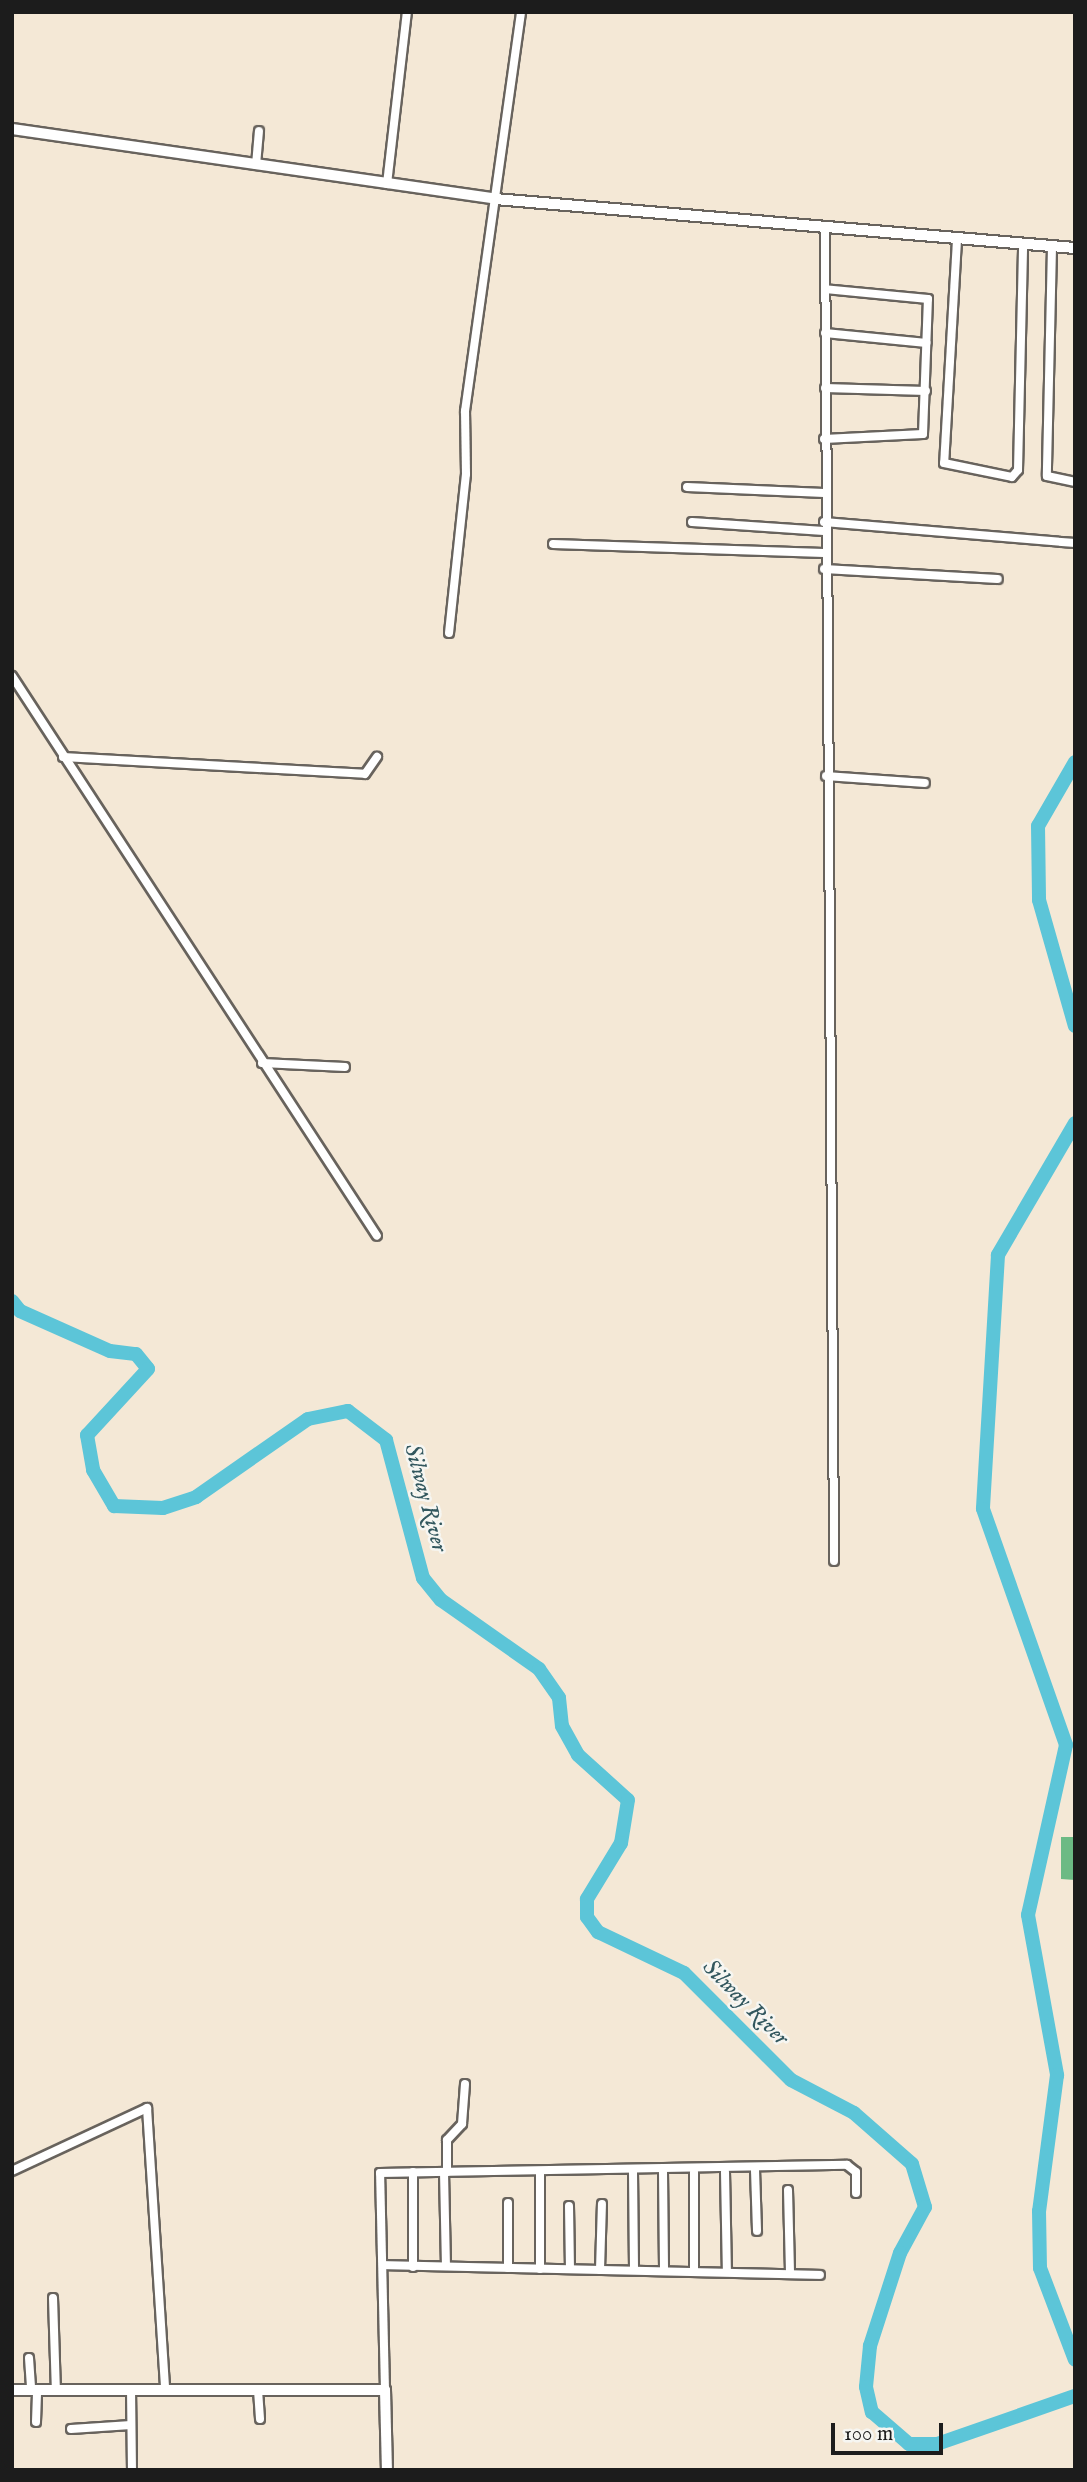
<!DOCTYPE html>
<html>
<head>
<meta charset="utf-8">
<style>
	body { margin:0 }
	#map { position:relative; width:1087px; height:2482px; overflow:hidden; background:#f4e8d6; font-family:"IM FELL English",serif }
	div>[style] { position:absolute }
	.forest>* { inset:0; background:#6cba84 }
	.river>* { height:14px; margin:-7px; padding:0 7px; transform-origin:7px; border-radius:7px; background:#5cc5d8 }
	.roads { filter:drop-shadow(2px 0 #68635d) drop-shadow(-2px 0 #68635d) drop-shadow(0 2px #68635d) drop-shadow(0 -2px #68635d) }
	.minor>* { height:8px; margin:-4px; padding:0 4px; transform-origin:4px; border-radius:4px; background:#fff }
	.tertiary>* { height:10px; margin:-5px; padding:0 5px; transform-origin:5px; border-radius:5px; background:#fff }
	span { translate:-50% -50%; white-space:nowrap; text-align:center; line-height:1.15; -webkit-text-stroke:5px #f6f6f2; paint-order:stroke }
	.water-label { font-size:23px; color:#32575e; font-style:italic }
	.frame { position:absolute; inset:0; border:14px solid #1c1c1c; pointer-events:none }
	.scale { position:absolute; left:831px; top:2423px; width:112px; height:32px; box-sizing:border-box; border:4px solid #1c1c1c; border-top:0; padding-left:9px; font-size:21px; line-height:24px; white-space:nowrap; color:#1c1c1c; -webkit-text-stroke:5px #f6f6f2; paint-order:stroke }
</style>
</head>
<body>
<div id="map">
	<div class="forest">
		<i style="clip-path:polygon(1061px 1837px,1075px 1837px,1075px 1880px,1061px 1879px)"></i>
	</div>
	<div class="river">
		<i style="left:1075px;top:762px;width:74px;rotate:120deg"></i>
		<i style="left:1038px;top:826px;width:74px;rotate:89.2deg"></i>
		<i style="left:1039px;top:900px;width:131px;rotate:74.1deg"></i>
		<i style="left:1075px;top:1123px;width:153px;rotate:120.3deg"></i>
		<i style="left:998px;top:1255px;width:254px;rotate:93.4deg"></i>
		<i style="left:983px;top:1509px;width:250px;rotate:70.6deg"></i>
		<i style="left:1066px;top:1745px;width:174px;rotate:102.6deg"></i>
		<i style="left:1028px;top:1915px;width:163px;rotate:79.7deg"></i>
		<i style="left:1057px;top:2075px;width:137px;rotate:97.5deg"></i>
		<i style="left:1039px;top:2211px;width:57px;rotate:89deg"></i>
		<i style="left:1040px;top:2268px;width:98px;rotate:69.2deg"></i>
		<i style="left:12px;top:1301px;width:13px;rotate:51deg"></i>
		<i style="left:20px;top:1311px;width:98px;rotate:24deg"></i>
		<i style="left:110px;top:1351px;width:26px;rotate:7deg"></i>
		<i style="left:136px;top:1354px;width:19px;rotate:51deg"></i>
		<i style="left:148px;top:1369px;width:90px;rotate:132.7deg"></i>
		<i style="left:87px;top:1435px;width:36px;rotate:80deg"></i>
		<i style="left:93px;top:1470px;width:42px;rotate:59.7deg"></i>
		<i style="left:114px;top:1506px;width:49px;rotate:2.3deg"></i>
		<i style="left:163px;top:1508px;width:35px;rotate:-18deg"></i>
		<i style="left:196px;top:1497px;width:136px;rotate:-34.9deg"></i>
		<i style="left:308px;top:1419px;width:41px;rotate:-11.3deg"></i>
		<i style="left:348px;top:1411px;width:48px;rotate:37.3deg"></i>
		<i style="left:386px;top:1440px;width:143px;rotate:75deg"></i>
		<i style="left:423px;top:1578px;width:28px;rotate:51deg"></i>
		<i style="left:441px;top:1600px;width:120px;rotate:35.1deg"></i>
		<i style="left:539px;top:1669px;width:35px;rotate:55deg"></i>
		<i style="left:559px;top:1698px;width:28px;rotate:84deg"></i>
		<i style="left:562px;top:1726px;width:33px;rotate:61deg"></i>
		<i style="left:578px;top:1755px;width:67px;rotate:42deg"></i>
		<i style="left:628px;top:1800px;width:44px;rotate:99.2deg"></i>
		<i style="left:621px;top:1843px;width:66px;rotate:121.3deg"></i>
		<i style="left:587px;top:1899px;width:18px;rotate:90deg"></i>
		<i style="left:587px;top:1917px;width:19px;rotate:54deg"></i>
		<i style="left:598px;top:1932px;width:95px;rotate:25.5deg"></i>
		<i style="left:684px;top:1973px;width:151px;rotate:45deg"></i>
		<i style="left:791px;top:2080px;width:71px;rotate:27.6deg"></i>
		<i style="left:854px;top:2113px;width:77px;rotate:41.3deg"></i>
		<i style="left:912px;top:2164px;width:45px;rotate:73.2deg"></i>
		<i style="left:925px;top:2207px;width:52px;rotate:118.5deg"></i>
		<i style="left:900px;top:2253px;width:98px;rotate:107.9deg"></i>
		<i style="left:870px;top:2346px;width:41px;rotate:95.6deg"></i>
		<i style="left:866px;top:2387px;width:26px;rotate:77deg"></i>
		<i style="left:872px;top:2412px;width:49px;rotate:40.9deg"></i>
		<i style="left:909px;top:2444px;width:28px"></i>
		<i style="left:937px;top:2444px;width:146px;rotate:-19.2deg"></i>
	</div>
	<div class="roads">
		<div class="minor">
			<i style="left:256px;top:165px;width:34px;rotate:-85deg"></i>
			<i style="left:387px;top:184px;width:173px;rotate:-83.4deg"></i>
			<i style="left:825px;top:227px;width:1334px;rotate:89.61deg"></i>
			<i style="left:957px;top:240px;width:223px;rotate:93.3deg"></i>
			<i style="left:944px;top:463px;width:69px;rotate:11.6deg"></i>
			<i style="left:1012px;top:477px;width:9px;rotate:-49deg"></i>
			<i style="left:1018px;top:470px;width:225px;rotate:-88.7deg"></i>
			<i style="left:1052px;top:247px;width:229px;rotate:91.3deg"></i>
			<i style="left:1047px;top:476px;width:29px;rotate:12deg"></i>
			<i style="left:825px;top:333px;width:102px;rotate:5.6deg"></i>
			<i style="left:825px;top:388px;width:101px;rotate:1.7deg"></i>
			<i style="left:824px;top:439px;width:99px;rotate:-2.9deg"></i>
			<i style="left:923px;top:434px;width:135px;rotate:-87.9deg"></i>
			<i style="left:928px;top:299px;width:103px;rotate:-174.5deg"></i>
			<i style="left:687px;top:487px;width:137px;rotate:2.5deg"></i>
			<i style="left:692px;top:522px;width:132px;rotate:3.9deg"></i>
			<i style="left:824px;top:522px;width:252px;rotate:4.8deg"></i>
			<i style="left:553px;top:544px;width:271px;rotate:1.9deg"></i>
			<i style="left:824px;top:569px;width:174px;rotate:3.3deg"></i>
			<i style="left:449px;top:633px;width:160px;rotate:-83.9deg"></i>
			<i style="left:466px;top:474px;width:63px;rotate:-90.9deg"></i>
			<i style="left:465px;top:411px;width:403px;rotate:-82deg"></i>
			<i style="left:12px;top:676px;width:668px;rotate:56.9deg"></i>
			<i style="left:63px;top:757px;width:302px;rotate:3.2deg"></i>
			<i style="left:365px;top:774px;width:21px;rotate:-55deg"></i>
			<i style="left:826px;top:776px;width:99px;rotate:4deg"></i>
			<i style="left:262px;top:1063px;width:83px;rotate:2.8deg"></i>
			<i style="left:755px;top:2170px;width:61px;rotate:88.1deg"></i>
			<i style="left:12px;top:2171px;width:149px;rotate:-25deg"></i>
			<i style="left:147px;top:2108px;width:282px;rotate:86.3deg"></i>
			<i style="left:413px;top:2172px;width:95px;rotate:90deg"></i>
			<i style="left:444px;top:2172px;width:94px;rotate:88.8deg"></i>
			<i style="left:447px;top:2172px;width:32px;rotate:-90deg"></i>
			<i style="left:447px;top:2140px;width:22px;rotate:-47deg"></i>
			<i style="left:462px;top:2124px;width:40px;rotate:-85.7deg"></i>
			<i style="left:633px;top:2172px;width:98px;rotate:89.4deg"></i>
			<i style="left:663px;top:2172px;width:99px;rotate:89.4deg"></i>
			<i style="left:725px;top:2172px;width:100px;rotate:88.9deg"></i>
			<i style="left:788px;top:2190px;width:83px;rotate:88.6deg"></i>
			<i style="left:508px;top:2203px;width:65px;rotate:90deg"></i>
			<i style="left:569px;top:2206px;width:63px;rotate:89.1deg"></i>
			<i style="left:383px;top:2265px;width:437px;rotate:1.3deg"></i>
			<i style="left:540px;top:2269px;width:97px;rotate:-90deg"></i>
			<i style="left:600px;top:2270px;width:66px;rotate:-88.3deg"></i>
			<i style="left:694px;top:2272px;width:100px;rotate:-90deg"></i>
			<i style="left:53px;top:2298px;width:93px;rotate:88.2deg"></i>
			<i style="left:29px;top:2358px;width:32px;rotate:86deg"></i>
			<i style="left:131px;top:2389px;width:81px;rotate:89.3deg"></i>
			<i style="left:258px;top:2390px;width:29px;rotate:86deg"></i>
			<i style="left:385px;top:2390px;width:217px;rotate:-91.3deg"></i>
			<i style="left:380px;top:2173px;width:467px;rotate:-1deg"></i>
			<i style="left:847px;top:2165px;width:11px;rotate:38deg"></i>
			<i style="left:856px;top:2172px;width:21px;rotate:90deg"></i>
			<i style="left:36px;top:2422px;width:31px;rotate:-88deg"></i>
			<i style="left:71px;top:2429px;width:60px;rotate:-3.8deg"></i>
		</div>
		<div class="tertiary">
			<i style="left:12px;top:129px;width:488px;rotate:8.2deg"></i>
			<i style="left:495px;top:199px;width:582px;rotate:4.83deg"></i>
			<i style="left:12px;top:2390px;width:373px"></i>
			<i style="left:385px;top:2390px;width:80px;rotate:88.6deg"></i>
		</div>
	</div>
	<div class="water-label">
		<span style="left:425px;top:1498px;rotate:75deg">Silway River</span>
		<span style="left:745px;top:2003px;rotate:45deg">Silway River</span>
	</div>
	<div class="frame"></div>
	<div class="scale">100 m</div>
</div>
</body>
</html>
